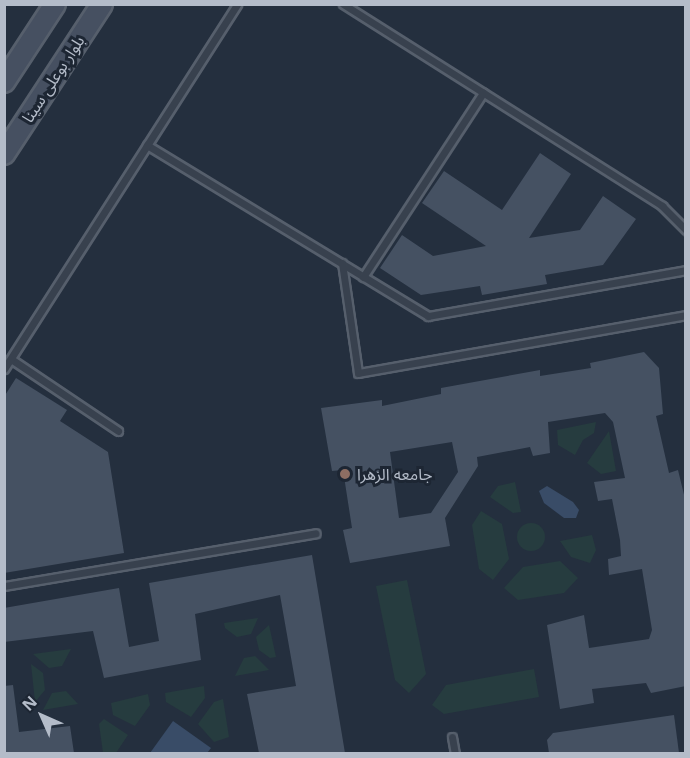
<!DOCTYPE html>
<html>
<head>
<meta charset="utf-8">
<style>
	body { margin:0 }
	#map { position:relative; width:690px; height:758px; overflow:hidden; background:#242f3e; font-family:"Open Sans","Noto Sans Arabic",sans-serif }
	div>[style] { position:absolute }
	.green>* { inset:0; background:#263c3f }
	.round { border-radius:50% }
	.water>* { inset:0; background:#394c67 }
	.building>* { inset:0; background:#455162 }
	.roads { filter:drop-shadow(2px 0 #565f6c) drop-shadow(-2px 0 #565f6c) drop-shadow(0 2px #565f6c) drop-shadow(0 -2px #565f6c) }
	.lane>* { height:7px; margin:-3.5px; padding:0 3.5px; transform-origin:3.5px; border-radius:3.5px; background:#38414e }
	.secondary>* { height:20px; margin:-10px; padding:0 10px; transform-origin:10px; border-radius:10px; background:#465061 }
	.dots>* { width:16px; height:16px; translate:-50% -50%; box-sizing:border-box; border:3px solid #1d2633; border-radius:50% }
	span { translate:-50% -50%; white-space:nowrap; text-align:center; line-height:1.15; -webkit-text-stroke:6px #1d2633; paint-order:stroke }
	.street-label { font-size:16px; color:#b4bcc9 }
	.poi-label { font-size:16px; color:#b4bcc9 }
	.left { translate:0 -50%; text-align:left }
	.frame { position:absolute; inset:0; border:6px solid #b4bcc9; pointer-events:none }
	.north { position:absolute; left:12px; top:686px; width:60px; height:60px; -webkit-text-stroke:4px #1d2633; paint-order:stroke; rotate:315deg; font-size:16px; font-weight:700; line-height:24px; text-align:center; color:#b4bcc9 }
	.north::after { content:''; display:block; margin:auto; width:21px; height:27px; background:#b4bcc9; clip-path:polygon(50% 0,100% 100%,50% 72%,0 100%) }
</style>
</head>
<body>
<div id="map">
	<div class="green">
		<i style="clip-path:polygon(596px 422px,594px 433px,583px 440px,575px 455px,558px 445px,557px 430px)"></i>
		<i style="clip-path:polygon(609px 431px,616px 471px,601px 474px,587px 463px)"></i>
		<i style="clip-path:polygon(515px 482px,521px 512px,513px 513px,490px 497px,498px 486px)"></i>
		<i style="clip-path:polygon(481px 511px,502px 524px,509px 559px,493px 580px,479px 569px,472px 525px)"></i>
		<i class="round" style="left:517px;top:523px;width:28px;height:28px"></i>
		<i style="clip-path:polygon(592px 535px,596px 550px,590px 563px,571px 557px,560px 541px)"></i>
		<i style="clip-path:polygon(560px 561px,578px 578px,564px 593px,518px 600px,504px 588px,523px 567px)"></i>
		<i style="clip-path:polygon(407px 580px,426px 674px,409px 693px,395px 680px,376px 586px)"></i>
		<i style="clip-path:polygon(258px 618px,251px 634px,237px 637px,225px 628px,224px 623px)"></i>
		<i style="clip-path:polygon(269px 625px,276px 657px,270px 658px,259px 650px,256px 637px)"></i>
		<i style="clip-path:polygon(71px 649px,62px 666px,49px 668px,33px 654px)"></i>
		<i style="clip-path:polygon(255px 656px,269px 670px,235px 676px,244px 658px)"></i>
		<i style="clip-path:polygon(31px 664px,43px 673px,45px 690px,35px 702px)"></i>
		<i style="clip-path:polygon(534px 669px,539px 697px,444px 714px,432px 705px,446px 685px)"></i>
		<i style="clip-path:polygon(204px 686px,205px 698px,191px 717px,166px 702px,165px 693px)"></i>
		<i style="clip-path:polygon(66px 691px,78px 704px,43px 710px,52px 693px)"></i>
		<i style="clip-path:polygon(148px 694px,150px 705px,135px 726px,113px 715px,111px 703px)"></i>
		<i style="clip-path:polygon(223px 699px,229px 737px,214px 742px,198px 724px,214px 702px)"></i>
		<i style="clip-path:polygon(104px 719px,128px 735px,116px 753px,103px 753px,99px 724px)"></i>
	</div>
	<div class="water">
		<i style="clip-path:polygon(547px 486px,573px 502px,579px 510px,576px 518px,564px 518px,544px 503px,539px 491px)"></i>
		<i style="clip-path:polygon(173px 721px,211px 748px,207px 753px,150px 753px)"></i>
	</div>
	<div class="building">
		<i style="clip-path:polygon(540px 153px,571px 174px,529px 238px,580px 230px,603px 196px,636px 219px,603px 265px,545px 275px,547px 284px,482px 295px,480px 286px,421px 295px,380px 268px,402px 235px,433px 256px,486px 246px,422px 203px,444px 171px,502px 210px)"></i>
		<i style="clip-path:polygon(evenodd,644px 352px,659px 368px,663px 414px,656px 416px,669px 473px,678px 470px,686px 503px,686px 686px,651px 693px,646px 683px,592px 689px,594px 703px,560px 709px,547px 625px,584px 615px,589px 648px,649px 639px,652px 630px,642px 569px,609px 575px,608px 559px,621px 556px,620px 540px,612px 499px,598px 501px,594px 482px,625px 478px,613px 422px,605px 413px,548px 422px,550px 453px,533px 456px,530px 447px,477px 457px,478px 466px,445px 518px,450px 546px,350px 563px,343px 530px,352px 528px,343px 470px,332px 471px,321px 408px,382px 400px,382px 406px,441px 394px,441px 388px,540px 370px,540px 376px,591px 368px,590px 363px,644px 352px,452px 442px,458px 472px,431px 513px,399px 518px,390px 452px,452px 442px)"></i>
		<i style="clip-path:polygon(16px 378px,67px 410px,60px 421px,108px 452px,124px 553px,4px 573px,4px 397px)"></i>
		<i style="clip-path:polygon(312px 555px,345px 753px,259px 753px,247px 694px,296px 686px,280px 595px,195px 614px,201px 660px,104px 678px,93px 631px,4px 642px,4px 608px,119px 588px,129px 647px,159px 641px,149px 583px)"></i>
		<i style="clip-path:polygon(13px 685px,19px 732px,70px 726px,74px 753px,4px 753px,4px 686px)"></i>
		<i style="clip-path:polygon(674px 715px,679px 753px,549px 753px,547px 740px,553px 733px)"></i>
	</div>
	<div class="roads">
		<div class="lane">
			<i style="left:343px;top:4px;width:378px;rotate:32.3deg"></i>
			<i style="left:662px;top:206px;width:34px;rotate:45deg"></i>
			<i style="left:147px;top:145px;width:329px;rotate:31.3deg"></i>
			<i style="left:428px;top:316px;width:262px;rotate:-10.1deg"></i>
			<i style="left:342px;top:263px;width:111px;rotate:81.7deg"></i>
			<i style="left:358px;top:373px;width:333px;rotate:-10deg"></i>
			<i style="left:363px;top:277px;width:220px;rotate:-56.9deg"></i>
			<i style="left:11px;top:359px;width:129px;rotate:33.9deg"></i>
			<i style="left:4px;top:369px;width:433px;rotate:-57.4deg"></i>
			<i style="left:4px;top:586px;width:316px;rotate:-9.6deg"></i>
			<i style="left:452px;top:737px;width:17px;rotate:80deg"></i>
		</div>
		<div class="secondary">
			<i style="left:4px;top:82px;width:93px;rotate:-56.8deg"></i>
			<i style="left:4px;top:154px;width:179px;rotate:-56.8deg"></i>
		</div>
	</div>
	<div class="dots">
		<i style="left:345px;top:474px;background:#8d6e63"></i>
	</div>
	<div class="street-label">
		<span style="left:53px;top:79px;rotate:-57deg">بلوار بوعلی سینا</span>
	</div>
	<div class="poi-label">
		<span class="left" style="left:357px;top:474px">جامعه الزهرا</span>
	</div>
	<div class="frame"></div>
	<div class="north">N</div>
</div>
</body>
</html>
